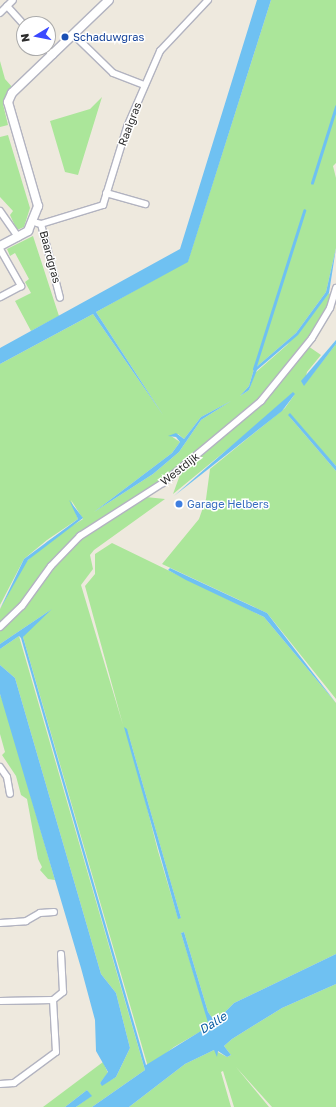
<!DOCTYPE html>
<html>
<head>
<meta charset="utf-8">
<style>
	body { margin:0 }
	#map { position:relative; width:336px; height:1107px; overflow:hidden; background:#eee9de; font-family:"Golos Text",sans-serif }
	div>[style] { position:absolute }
	.green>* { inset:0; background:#abe69a }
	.water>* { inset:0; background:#6fc1f2 }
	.stream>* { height:2.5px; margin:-1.25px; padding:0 1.25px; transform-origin:1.25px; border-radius:1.25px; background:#6fc1f2 }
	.roads { filter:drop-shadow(1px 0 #b2b3c0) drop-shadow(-1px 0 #b2b3c0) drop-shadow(0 1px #b2b3c0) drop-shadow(0 -1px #b2b3c0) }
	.minor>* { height:6px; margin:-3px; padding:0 3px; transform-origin:3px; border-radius:3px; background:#fff }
	.tertiary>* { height:8px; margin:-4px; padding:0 4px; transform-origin:4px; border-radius:4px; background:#fff }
	.dots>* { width:11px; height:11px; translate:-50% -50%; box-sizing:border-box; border:2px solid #fff; border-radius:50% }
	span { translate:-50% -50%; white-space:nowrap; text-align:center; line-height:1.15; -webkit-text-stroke:3px #fff; paint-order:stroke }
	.transit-label { font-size:11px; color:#164399 }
	.left { translate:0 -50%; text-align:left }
	.street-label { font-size:11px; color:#2c2c2c }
	.shop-label { font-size:11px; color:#366cbe }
	.water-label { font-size:12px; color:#0a5da3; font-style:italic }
	.north { position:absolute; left:16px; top:16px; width:40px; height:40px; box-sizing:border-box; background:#fff; border:1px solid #ababab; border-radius:50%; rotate:260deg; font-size:11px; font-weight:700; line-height:16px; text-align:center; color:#2c2c2c }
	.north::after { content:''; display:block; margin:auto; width:14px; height:18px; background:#3b49ff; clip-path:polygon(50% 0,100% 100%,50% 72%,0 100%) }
</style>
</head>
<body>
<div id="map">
	<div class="green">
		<i style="clip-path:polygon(evenodd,271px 0,336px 0,336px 163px,333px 166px,336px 178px,336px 248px,326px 292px,296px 333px,254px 369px,249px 386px,240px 396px,249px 390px,255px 373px,287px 345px,329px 293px,332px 296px,327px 308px,307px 341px,259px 400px,159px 483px,70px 542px,20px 606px,0 624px,0 609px,25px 563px,48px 541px,83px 519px,71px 500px,78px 519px,47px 540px,24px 559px,0 605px,0 364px,93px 314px,163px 415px,96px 312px,188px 261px,271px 0,231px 401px,201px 420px,179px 452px,153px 474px,94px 512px,172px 453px,180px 442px,171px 436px,178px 434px,184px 439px,201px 417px,231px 401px)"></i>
		<i style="clip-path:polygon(0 61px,5px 79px,13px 88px,3px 104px,8px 125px,0 127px)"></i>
		<i style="clip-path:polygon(102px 97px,78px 175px,65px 172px,50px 121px,90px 109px)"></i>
		<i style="clip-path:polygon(8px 135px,30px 208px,24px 227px,17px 230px,10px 215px,13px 211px,0 197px,0 137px)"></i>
		<i style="clip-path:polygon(33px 236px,59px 316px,31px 331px,15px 301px,31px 293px,25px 282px,29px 279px,15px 253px,10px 256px,7px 249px)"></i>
		<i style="clip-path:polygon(336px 344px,336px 466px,288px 415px,336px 471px,336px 699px,267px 613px,162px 564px,199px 519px,206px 499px,210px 469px,285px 408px,295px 394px,173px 494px,181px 472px,255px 408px,308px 346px,321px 355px,307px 372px,304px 385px)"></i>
		<i style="clip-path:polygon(evenodd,146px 497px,165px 499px,94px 550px,90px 555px,93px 569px,81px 585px,123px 725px,85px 586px,95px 574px,95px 554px,112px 543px,264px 617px,336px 703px,336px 954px,234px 1003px,215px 1022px,208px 1012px,184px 932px,181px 933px,210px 1026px,174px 1047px,148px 1067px,23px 637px,26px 630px,52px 609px,0 644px,0 629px,81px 538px,146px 497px,127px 729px,181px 918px,178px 918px,158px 851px,127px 729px)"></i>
		<i style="clip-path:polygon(19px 636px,145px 1070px,92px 1107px,76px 1107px,91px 1096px,87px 1090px,65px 1107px,43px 1107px,103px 1062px,108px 1073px,100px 1083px,102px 1085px,116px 1077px,130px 1048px,116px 993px,101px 974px,15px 678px,0 665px,0 649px)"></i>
		<i style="clip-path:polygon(0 694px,5px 707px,55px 880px,48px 879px,40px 870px,42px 867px,38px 859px,27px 799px,21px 795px,16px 776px,2px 755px,5px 752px,0 734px)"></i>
		<i style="clip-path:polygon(336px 984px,336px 1107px,272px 1107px,236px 1067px,269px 1107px,234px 1107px,223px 1071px,221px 1072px,231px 1107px,129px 1107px,185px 1064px,214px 1050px,227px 1057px,231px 1055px,224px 1046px,232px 1039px,282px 1008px)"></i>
	</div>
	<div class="water">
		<i style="clip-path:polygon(257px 0,271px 0,188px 262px,96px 312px,163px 415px,93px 314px,0 364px,0 348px,180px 249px)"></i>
		<i style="clip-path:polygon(336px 248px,329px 293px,298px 335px,257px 370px,249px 390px,240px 396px,249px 386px,254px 369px,296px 333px,326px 292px)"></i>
		<i style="clip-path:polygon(336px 340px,336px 344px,304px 386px,301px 381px)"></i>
		<i style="clip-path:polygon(293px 392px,295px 394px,282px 411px,174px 496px)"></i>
		<i style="clip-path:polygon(231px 401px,201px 420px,179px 452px,153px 474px,94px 512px,172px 453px,180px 442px,176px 437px,168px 436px,176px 433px,184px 439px,201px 417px)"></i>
		<i style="clip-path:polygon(290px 413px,336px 466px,336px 471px,288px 415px)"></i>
		<i style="clip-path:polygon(69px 500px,83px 518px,28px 560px,0 609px,24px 559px,78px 519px)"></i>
		<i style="clip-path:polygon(170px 568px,267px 613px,336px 703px,264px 617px,186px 580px,168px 570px)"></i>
		<i style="clip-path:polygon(52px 609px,23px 637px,146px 1065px,209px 1026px,181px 933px,184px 932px,208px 1012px,215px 1022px,234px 1003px,336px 954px,336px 984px,282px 1008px,232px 1039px,224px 1046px,231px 1055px,227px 1057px,218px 1051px,217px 1057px,214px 1050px,185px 1064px,129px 1107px,92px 1107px,145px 1070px,21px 638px,19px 636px,0 649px,0 644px)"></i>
		<i style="clip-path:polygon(0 665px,15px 678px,101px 974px,116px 993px,130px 1048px,116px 1077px,102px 1086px,100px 1083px,108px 1072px,96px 1051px,95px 1020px,81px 968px,0 694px)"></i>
		<i style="clip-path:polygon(124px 727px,127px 729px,181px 918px,178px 919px)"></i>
		<i style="clip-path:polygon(87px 1090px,92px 1096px,76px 1107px,65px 1107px)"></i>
	</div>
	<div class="stream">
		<i style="left:312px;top:183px;width:80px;rotate:-72.5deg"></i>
		<i style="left:254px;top:369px;width:166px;rotate:-72.4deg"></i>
	</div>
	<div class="roads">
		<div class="minor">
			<i style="left:7px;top:6px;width:25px;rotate:48deg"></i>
			<i style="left:0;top:13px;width:18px;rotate:-45deg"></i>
			<i style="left:74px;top:35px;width:54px;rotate:44.3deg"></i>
			<i style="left:113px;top:73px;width:34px;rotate:21deg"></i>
			<i style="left:46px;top:48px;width:10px;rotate:45deg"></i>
			<i style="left:106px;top:193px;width:41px;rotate:15.8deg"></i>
			<i style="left:0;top:211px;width:32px;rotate:55deg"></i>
			<i style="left:37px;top:223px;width:4px;rotate:14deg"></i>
			<i style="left:41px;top:224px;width:76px;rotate:75.6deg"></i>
			<i style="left:41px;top:224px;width:65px;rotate:-17deg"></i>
			<i style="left:103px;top:205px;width:82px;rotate:-72.9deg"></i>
			<i style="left:127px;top:127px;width:83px;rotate:-66.5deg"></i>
			<i style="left:160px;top:51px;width:70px;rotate:-46.7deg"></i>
			<i style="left:0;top:249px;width:43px;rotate:60.4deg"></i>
			<i style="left:21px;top:286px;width:24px;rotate:152deg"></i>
			<i style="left:0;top:627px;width:30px;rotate:-44deg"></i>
			<i style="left:22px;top:606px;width:49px;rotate:-54.1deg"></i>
			<i style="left:51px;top:566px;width:42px;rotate:-46deg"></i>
			<i style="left:80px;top:536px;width:98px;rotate:-32.6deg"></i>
			<i style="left:163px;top:483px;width:128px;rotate:-39.9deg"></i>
			<i style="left:261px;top:401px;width:81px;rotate:-51deg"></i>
			<i style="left:312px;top:338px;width:35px;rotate:-59deg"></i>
			<i style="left:330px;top:308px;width:21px;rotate:-73deg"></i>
			<i style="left:0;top:767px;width:12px;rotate:55deg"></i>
			<i style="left:7px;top:777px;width:17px;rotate:80deg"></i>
			<i style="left:0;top:923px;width:26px;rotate:-4deg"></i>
			<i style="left:26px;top:921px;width:16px;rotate:-30deg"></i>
			<i style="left:40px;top:913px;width:14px;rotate:-4deg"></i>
			<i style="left:0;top:1001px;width:53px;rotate:-1.1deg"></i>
			<i style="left:0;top:1084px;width:14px;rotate:-4deg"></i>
			<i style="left:14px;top:1083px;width:52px;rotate:-36.4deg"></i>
			<i style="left:56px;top:1052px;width:52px;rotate:-93.3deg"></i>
			<i style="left:53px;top:1000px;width:13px;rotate:-39deg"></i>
			<i style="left:63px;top:992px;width:38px;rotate:-93deg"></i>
		</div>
		<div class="tertiary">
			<i style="left:0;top:246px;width:32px;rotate:-28deg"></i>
			<i style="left:28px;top:231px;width:27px;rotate:-68deg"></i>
			<i style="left:38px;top:206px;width:108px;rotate:-106.1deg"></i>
			<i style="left:8px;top:102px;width:10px;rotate:-66deg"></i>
			<i style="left:12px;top:93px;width:134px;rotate:-43.8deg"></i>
		</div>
	</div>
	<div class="dots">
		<i style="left:65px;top:37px;background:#1a4fb4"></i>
		<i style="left:179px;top:504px;background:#3f7fe0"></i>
	</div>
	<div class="transit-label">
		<span class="left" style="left:73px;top:37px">Schaduwgras</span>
	</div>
	<div class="street-label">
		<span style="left:130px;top:124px;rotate:-69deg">Raaigras</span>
		<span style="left:50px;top:257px;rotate:75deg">Baardgras</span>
		<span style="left:180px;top:469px;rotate:-38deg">Westdijk</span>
	</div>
	<div class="shop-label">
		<span class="left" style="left:187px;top:504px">Garage Helbers</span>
	</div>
	<div class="water-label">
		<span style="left:213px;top:1023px;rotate:-32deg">Dalle</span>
	</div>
	<div class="north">N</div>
</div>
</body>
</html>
